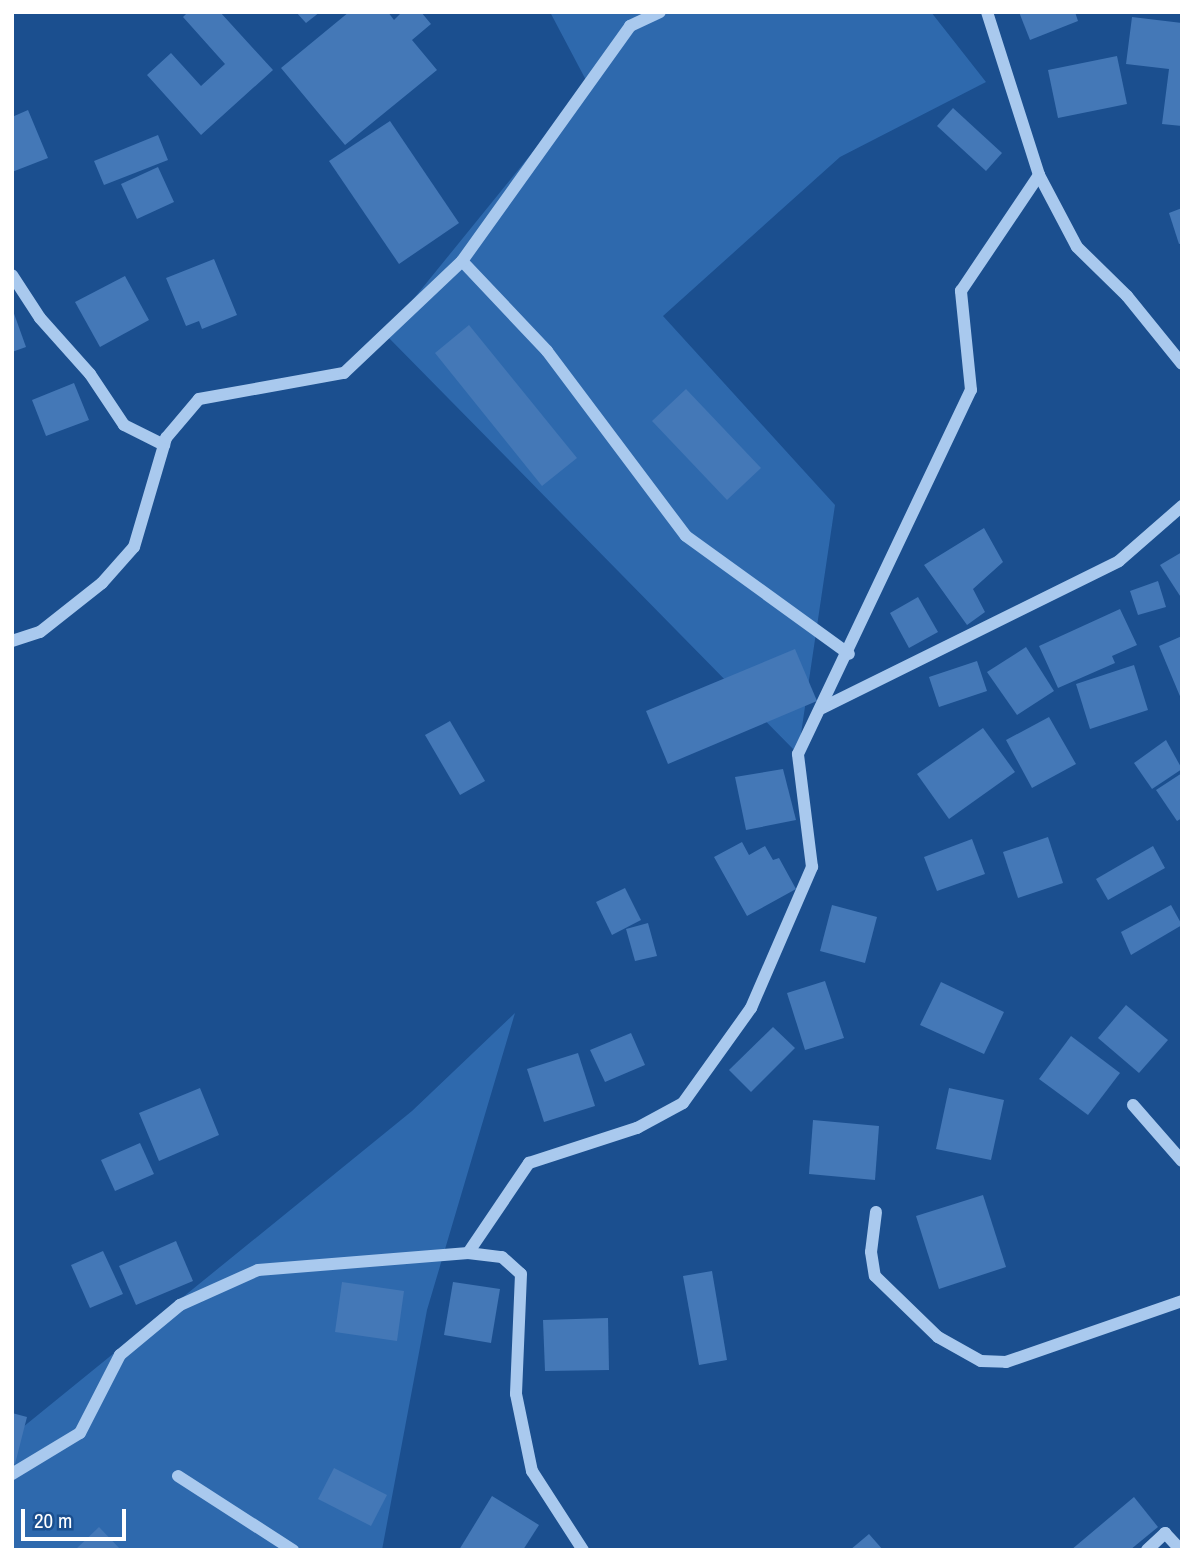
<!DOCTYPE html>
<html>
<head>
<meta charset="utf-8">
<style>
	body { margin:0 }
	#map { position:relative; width:1194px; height:1562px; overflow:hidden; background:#1b4f8f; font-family:"Archivo Narrow",sans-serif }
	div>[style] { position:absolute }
	.green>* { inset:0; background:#2e69ad }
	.building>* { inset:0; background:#4478b7 }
	.minor>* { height:12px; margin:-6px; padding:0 6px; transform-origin:6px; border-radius:6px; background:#a9c9ee }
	span { translate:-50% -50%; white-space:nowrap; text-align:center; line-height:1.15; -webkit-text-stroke:5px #1b4f8f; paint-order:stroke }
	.frame { position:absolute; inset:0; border:14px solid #fff; pointer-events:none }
	.scale { position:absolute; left:21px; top:1509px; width:105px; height:32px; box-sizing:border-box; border:4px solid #fff; border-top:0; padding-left:9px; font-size:21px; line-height:24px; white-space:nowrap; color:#fff; -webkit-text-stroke:5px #1b4f8f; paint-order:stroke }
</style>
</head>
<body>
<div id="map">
	<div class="green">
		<i style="clip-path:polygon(550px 12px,931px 12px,986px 82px,840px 157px,663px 316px,835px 505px,798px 754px,385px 334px,588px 84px)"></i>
		<i style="clip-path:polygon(515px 1013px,427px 1310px,382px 1550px,12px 1550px,12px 1436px,412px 1111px)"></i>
	</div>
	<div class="building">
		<i style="clip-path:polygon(188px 12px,220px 12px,273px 70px,201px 135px,147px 75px,171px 53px,201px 86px,225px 64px,183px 17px)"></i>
		<i style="clip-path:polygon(296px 12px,320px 12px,306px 23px)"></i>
		<i style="clip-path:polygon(349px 12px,388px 12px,394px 20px,402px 12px,421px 12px,431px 24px,412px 40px,437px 70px,345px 145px,281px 68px)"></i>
		<i style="clip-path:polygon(1019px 12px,1075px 12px,1078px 21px,1030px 40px)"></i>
		<i style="clip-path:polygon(1132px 17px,1182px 23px,1182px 126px,1162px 124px,1169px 69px,1126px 64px)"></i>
		<i style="clip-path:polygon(1117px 56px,1127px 104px,1058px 118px,1048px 70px)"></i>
		<i style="clip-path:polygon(953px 108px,1002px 153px,986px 171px,937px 126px)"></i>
		<i style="clip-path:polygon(28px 110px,48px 158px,12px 172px,12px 117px)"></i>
		<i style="clip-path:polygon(390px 121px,459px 223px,399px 264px,329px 161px)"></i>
		<i style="clip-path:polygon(158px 135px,168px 160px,104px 185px,94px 161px)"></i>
		<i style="clip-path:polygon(158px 167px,174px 202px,137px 219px,121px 184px)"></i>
		<i style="clip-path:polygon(1182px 208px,1182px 243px,1179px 244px,1169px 213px)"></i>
		<i style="clip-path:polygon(214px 259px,237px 315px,202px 329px,199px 321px,186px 326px,166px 278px)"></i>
		<i style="clip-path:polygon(125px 276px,149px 320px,100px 347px,75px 302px)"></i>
		<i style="clip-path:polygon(12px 308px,26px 347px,12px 352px)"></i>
		<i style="clip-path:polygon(469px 325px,577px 458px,542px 486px,435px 353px)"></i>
		<i style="clip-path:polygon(74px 383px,89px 420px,46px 436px,32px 400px)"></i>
		<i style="clip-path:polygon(686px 389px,761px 468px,727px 500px,652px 421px)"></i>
		<i style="clip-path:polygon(984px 528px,1003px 562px,973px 589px,985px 612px,967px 625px,924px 565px)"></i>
		<i style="clip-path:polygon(1182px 552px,1182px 599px,1160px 565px)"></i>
		<i style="clip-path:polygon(1158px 581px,1166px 607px,1138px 615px,1130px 591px)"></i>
		<i style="clip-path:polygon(918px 597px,938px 632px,909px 648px,890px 613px)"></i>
		<i style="clip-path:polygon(1120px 609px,1137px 645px,1112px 656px,1115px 663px,1058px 688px,1039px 646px)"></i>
		<i style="clip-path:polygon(1182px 636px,1182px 701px,1159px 646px)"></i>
		<i style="clip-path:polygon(1026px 647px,1054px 691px,1017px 715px,987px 672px)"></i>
		<i style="clip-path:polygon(795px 649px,817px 701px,668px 764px,646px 711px)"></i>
		<i style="clip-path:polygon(977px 661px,987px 691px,939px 707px,929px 677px)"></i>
		<i style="clip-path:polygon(1134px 665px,1148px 710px,1090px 729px,1076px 684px)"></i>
		<i style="clip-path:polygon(1049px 717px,1076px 764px,1032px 788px,1006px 740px)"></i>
		<i style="clip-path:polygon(450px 721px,485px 781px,460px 795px,425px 735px)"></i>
		<i style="clip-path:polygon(983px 728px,1015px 772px,949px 819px,917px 774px)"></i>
		<i style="clip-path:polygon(1166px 740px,1182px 769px,1152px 789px,1134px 763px)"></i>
		<i style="clip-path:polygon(783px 769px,796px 820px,746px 830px,735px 777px)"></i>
		<i style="clip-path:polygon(1182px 773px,1182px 818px,1177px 821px,1156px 790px)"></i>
		<i style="clip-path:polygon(1048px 837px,1063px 883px,1018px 898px,1003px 852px)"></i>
		<i style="clip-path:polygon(972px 839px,985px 874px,937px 891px,924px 857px)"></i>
		<i style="clip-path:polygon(742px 842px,749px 855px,765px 846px,773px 860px,779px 858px,796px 889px,747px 916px,714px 857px)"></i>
		<i style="clip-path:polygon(1153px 846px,1165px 868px,1108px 900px,1096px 879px)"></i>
		<i style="clip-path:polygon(625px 888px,641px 920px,612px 935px,596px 902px)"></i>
		<i style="clip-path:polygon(832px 905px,877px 917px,865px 963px,820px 951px)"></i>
		<i style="clip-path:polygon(1171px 905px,1182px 925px,1131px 955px,1121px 932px)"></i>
		<i style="clip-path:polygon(648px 923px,657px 956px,635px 961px,626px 929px)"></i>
		<i style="clip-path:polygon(825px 981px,844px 1038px,805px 1050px,787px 993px)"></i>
		<i style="clip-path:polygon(941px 982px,1004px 1012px,984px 1054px,920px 1025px)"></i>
		<i style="clip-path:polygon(1126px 1005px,1168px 1040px,1139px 1073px,1098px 1038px)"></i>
		<i style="clip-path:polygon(773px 1027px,795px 1048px,751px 1092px,729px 1070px)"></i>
		<i style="clip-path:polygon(631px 1033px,645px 1065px,605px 1082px,590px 1050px)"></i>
		<i style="clip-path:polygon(1071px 1036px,1120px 1073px,1088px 1115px,1039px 1079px)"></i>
		<i style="clip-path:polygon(578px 1053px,595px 1106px,544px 1122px,527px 1069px)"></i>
		<i style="clip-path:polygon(200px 1088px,219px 1135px,159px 1161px,139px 1113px)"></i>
		<i style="clip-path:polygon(949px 1088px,1004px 1100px,991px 1160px,936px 1149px)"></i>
		<i style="clip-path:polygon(813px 1120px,879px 1126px,875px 1180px,809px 1174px)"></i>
		<i style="clip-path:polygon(140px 1143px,154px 1174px,115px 1191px,101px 1160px)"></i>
		<i style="clip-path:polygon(983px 1195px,1006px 1267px,939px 1289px,916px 1216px)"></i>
		<i style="clip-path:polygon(176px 1241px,193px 1281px,136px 1305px,119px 1266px)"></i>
		<i style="clip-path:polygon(103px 1251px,123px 1294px,90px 1308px,71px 1265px)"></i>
		<i style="clip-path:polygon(712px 1271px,727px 1360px,699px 1365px,683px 1276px)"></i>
		<i style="clip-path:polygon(342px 1282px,404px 1291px,397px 1341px,335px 1332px)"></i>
		<i style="clip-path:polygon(453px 1282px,500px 1289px,491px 1343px,444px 1335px)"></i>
		<i style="clip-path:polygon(608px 1318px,609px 1370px,545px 1371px,543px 1320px)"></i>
		<i style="clip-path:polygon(12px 1413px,27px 1417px,15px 1464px,12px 1463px)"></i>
		<i style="clip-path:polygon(334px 1468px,387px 1495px,371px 1526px,318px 1499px)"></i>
		<i style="clip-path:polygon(492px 1496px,539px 1525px,523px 1550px,459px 1550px)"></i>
		<i style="clip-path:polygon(1134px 1497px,1158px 1527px,1130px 1550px,1071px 1550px)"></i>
		<i style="clip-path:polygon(99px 1527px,121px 1550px,75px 1550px)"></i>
		<i style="clip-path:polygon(869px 1534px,883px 1550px,850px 1550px)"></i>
	</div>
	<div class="minor">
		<i style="left:987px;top:12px;width:171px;rotate:72.3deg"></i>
		<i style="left:1039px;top:175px;width:81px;rotate:62.2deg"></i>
		<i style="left:1077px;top:247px;width:70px;rotate:44.4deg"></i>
		<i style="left:1127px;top:296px;width:87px;rotate:51deg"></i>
		<i style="left:462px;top:261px;width:124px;rotate:46.6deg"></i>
		<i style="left:547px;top:351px;width:231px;rotate:53.1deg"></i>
		<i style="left:686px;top:536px;width:201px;rotate:35.9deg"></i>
		<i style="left:12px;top:275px;width:51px;rotate:56.9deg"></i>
		<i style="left:40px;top:318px;width:75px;rotate:48.2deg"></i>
		<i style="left:90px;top:374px;width:61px;rotate:56.3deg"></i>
		<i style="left:124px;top:425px;width:45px;rotate:26.6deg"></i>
		<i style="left:12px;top:641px;width:29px;rotate:-18deg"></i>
		<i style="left:40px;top:632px;width:79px;rotate:-38.3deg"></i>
		<i style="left:102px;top:583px;width:48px;rotate:-48.4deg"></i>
		<i style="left:134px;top:547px;width:114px;rotate:-73.6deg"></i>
		<i style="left:166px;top:438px;width:51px;rotate:-49.8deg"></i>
		<i style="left:199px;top:399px;width:147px;rotate:-10.2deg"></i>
		<i style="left:344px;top:373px;width:163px;rotate:-43.5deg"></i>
		<i style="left:462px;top:261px;width:289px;rotate:-54.4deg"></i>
		<i style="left:630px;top:26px;width:33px;rotate:-25deg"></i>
		<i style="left:822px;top:708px;width:331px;rotate:-26.3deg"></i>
		<i style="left:1119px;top:561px;width:84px;rotate:-41.1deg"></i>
		<i style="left:1133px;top:1105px;width:74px;rotate:48.8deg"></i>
		<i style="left:876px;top:1212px;width:40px;rotate:97.1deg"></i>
		<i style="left:871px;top:1252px;width:24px;rotate:81deg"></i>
		<i style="left:875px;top:1276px;width:88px;rotate:44.1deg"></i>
		<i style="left:938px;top:1337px;width:49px;rotate:29.2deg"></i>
		<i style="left:981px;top:1361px;width:25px;rotate:2deg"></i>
		<i style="left:1006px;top:1362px;width:186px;rotate:-19.1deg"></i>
		<i style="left:468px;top:1253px;width:109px;rotate:-55.9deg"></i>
		<i style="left:529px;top:1163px;width:114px;rotate:-18deg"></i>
		<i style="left:637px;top:1128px;width:52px;rotate:-28.5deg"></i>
		<i style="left:683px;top:1103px;width:117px;rotate:-54.4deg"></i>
		<i style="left:751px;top:1008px;width:154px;rotate:-66.6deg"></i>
		<i style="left:812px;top:867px;width:114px;rotate:-97.1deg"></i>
		<i style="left:798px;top:754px;width:403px;rotate:-64.6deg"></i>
		<i style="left:971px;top:390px;width:100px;rotate:-95.8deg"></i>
		<i style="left:961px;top:291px;width:140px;rotate:-56.1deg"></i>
		<i style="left:12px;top:1474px;width:79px;rotate:-31.1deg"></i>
		<i style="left:80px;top:1433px;width:88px;rotate:-62.9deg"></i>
		<i style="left:120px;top:1355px;width:78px;rotate:-39.8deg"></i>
		<i style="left:180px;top:1305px;width:85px;rotate:-24.2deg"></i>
		<i style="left:258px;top:1270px;width:211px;rotate:-4.6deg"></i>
		<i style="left:468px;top:1253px;width:34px;rotate:7deg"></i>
		<i style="left:502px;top:1257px;width:25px;rotate:42deg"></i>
		<i style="left:521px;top:1274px;width:120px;rotate:92.4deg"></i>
		<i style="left:516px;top:1394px;width:79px;rotate:78.3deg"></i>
		<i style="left:532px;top:1471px;width:94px;rotate:57.2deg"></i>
		<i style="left:178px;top:1476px;width:137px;rotate:32.8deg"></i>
		<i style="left:1147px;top:1550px;width:25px;rotate:-43deg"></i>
		<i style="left:1165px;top:1533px;width:23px;rotate:47deg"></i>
	</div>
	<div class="frame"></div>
	<div class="scale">20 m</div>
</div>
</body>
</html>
